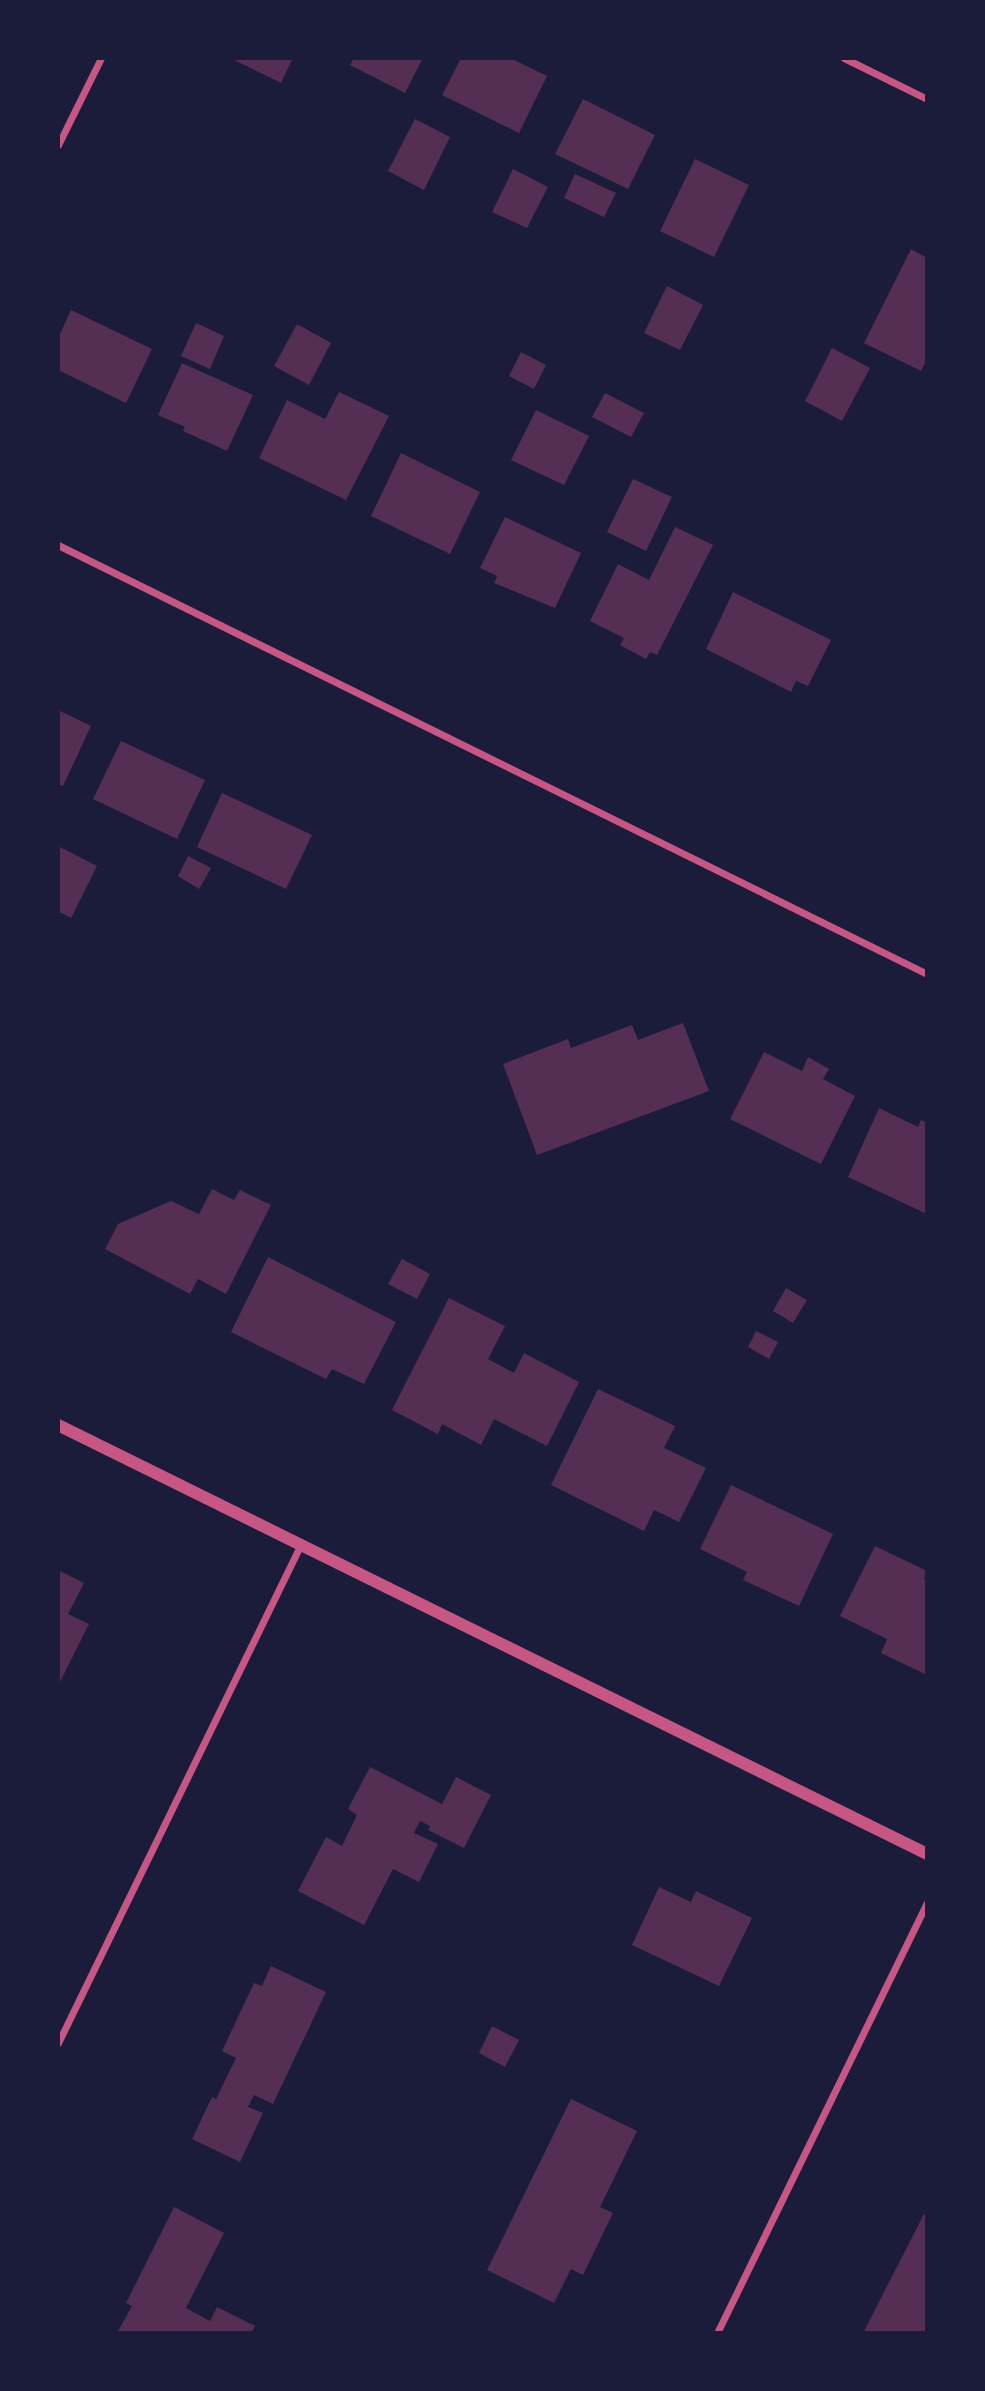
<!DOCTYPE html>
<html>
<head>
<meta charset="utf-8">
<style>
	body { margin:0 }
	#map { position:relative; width:985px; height:2391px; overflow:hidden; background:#1b1b3a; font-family:"Space Grotesk",sans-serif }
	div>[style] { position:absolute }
	.building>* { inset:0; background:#542f53 }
	.minor>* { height:7px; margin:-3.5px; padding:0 3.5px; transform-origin:3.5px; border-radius:3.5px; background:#c65784 }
	.tertiary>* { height:12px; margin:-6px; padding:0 6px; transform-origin:6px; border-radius:6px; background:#c65784 }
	span { translate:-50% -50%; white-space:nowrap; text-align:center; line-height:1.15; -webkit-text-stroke:6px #1b1b3a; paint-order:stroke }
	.frame { position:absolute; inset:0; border:60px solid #1b1b3a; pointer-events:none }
</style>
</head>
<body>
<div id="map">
	<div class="building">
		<i style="clip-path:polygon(230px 58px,293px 58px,281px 83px)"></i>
		<i style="clip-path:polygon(354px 58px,423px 58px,405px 93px,350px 65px)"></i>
		<i style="clip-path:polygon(461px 58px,510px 58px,547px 76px,519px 133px,442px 95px)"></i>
		<i style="clip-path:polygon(583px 99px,655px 135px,628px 189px,555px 154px)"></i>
		<i style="clip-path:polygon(415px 119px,450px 137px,424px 190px,388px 171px)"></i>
		<i style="clip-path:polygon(695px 159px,749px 185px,714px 257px,660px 231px)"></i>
		<i style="clip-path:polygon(513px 169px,548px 187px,527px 228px,492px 212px)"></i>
		<i style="clip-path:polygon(575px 174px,616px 193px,604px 217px,564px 198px)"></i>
		<i style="clip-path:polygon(911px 249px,927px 258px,927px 359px,921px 371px,864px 343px)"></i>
		<i style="clip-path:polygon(667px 286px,703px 305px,680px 350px,644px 333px)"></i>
		<i style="clip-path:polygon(71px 310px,152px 349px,126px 403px,58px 370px,58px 338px)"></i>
		<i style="clip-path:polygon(196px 323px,224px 336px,210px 369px,181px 356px)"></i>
		<i style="clip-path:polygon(297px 324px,331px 343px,309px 385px,274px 366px)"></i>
		<i style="clip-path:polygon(832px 348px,870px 368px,842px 421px,805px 401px)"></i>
		<i style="clip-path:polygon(521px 352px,546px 365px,534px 389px,509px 376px)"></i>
		<i style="clip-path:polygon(182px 363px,253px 395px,227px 451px,183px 431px,185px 427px,158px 415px)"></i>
		<i style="clip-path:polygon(339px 392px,389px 416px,346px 500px,259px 458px,287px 400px,325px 419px)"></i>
		<i style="clip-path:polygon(605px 393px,644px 413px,631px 437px,592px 417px)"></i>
		<i style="clip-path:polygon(536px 410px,589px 436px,564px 485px,511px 460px)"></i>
		<i style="clip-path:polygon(401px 453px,480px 492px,450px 554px,371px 516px)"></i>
		<i style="clip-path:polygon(633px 479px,672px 497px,646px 551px,607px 532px)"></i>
		<i style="clip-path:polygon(505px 517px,581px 553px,555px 608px,494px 583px,497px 576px,480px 568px)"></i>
		<i style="clip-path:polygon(675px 527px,713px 545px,657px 655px,650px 652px,646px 659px,620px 645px,624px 638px,590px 621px,618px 564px,649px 580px)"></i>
		<i style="clip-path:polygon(733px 592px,831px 640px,808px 686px,796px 681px,791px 692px,706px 649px)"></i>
		<i style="clip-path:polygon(58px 710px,91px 726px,63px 786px,58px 784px)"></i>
		<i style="clip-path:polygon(121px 741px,205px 780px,177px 839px,93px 799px)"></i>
		<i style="clip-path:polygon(222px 793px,312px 835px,286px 889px,197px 847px)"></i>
		<i style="clip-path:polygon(58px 846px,97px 866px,71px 918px,58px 911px)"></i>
		<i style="clip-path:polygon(188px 856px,211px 868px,199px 889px,178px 876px)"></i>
		<i style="clip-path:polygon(683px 1023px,709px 1091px,537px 1155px,503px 1064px,568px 1039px,571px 1048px,632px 1025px,638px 1040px)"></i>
		<i style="clip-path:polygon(764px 1052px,802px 1071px,808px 1057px,829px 1069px,823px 1079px,855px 1096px,821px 1164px,730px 1119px)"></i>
		<i style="clip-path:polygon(879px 1108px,918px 1127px,921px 1120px,927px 1123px,927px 1214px,848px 1177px)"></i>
		<i style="clip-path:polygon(212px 1189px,234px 1200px,240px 1190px,271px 1205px,226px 1294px,198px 1279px,190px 1294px,105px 1249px,118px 1224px,171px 1201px,199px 1214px)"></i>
		<i style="clip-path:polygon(268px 1257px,396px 1322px,364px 1384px,332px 1369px,326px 1379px,231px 1332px)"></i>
		<i style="clip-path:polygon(402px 1259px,430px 1274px,417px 1299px,388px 1284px)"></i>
		<i style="clip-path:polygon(786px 1288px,807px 1300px,793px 1323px,773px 1311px)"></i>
		<i style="clip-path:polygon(449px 1298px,505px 1326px,488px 1359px,514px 1373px,524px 1353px,579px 1382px,547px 1446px,494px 1419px,481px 1445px,442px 1424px,438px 1434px,392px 1410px)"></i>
		<i style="clip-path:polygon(756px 1331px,778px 1342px,769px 1359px,748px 1347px)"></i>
		<i style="clip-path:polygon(598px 1389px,675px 1426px,664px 1448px,706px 1468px,679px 1522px,654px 1510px,644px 1531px,551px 1485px)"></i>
		<i style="clip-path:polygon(731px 1485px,833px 1534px,799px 1606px,743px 1580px,747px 1572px,700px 1549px)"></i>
		<i style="clip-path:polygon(875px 1546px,927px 1571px,924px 1579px,927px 1581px,927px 1675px,881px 1653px,887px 1639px,840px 1616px)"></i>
		<i style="clip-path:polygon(58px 1570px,84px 1583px,68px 1614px,89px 1624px,58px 1686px)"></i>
		<i style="clip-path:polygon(370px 1767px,442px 1804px,456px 1777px,491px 1795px,464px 1848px,428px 1830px,430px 1826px,420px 1821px,414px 1833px,438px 1844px,419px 1882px,393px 1869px,364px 1925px,298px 1891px,326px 1837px,342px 1846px,357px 1815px,348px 1809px)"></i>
		<i style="clip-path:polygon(659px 1887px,691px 1902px,696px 1891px,752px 1918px,719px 1986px,632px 1945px)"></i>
		<i style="clip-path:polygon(271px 1966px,326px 1992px,273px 2104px,254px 2095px,248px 2107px,263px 2113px,240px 2162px,192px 2139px,212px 2097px,216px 2099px,236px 2058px,222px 2051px,254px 1983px,262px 1986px)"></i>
		<i style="clip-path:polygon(492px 2026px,519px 2040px,505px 2067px,479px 2053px)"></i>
		<i style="clip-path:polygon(571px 2099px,637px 2131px,600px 2207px,613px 2213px,583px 2275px,571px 2269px,554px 2303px,487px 2270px)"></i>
		<i style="clip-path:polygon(174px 2207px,224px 2233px,186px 2308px,210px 2321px,217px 2307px,255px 2326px,251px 2333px,117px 2333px,132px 2306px,126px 2303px)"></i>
		<i style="clip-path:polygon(924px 2214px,927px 2216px,927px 2333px,863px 2333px)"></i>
	</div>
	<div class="minor">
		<i style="left:844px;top:58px;width:93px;rotate:26.3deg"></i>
		<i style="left:58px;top:145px;width:97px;rotate:-63.7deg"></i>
		<i style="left:58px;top:545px;width:969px;rotate:26.27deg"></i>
		<i style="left:58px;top:2043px;width:555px;rotate:-64.04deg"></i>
		<i style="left:717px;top:2333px;width:479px;rotate:-64deg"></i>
	</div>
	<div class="tertiary">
		<i style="left:58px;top:1425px;width:969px;rotate:26.27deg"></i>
	</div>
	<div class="frame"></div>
</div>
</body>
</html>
